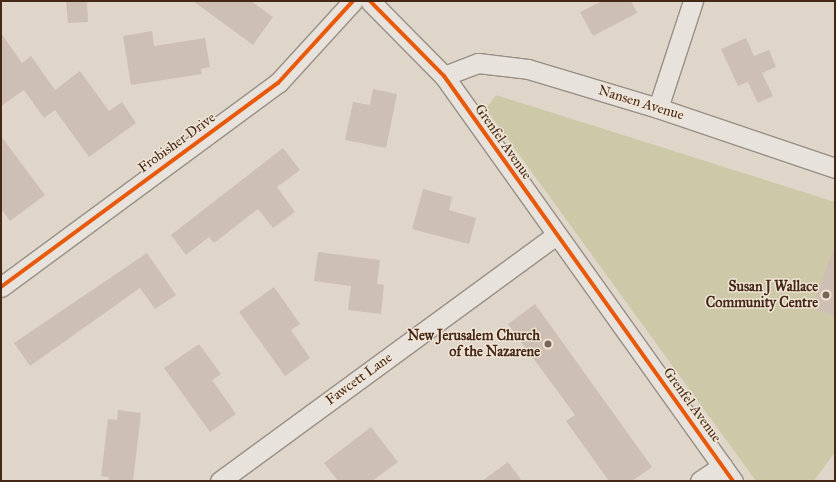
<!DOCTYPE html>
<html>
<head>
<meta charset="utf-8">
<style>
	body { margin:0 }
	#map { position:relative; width:836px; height:482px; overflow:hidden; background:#dfd6c9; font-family:"IM FELL Great Primer",serif }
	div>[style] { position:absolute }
	.green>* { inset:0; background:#cdc8a8 }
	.building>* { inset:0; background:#cdbfb3 }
	.roads { filter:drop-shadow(1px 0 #988f86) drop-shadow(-1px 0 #988f86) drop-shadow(0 1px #988f86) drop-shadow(0 -1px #988f86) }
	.minor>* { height:19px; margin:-9.5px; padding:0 9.5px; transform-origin:9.5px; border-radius:9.5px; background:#e7e2db }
	.cycleway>* { height:4px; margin:-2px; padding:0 2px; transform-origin:2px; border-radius:2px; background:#e8590c }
	.dots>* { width:11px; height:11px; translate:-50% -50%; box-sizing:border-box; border:2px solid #f0e5d6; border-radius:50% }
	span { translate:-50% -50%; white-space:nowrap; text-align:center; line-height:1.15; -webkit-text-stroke:3px #f0e5d6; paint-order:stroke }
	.street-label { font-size:14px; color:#442715 }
	.poi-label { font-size:14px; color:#442715; font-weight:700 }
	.right { translate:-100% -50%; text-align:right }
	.frame { position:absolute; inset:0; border:2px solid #442715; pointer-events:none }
</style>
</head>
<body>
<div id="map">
	<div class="green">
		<i style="clip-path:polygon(496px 95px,835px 202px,835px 452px,814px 481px,756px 481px,486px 109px)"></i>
	</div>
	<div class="building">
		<i style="clip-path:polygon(66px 1px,87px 1px,88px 22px,68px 23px)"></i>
		<i style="clip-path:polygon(193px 1px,251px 1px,273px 17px,253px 45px)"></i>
		<i style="clip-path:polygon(602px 1px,631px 1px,637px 13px,593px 36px,580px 12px)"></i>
		<i style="clip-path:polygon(152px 31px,154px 46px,205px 38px,210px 67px,201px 69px,202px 74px,131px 85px,123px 36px)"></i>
		<i style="clip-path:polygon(1px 33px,22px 63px,31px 56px,55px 90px,80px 71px,109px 111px,122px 102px,136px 123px,89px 157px,55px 110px,44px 118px,24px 90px,1px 106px)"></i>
		<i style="clip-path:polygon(746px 38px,754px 56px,769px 50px,776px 67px,762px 73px,773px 96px,758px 103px,748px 82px,738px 86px,721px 49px)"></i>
		<i style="clip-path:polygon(373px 89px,397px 94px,386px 148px,345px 140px,353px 102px,370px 105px)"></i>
		<i style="clip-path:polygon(1px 136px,45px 195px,10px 221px,1px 209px)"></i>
		<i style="clip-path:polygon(283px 148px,300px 170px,277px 187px,295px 212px,273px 228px,258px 209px,214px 243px,209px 237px,186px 255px,171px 235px)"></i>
		<i style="clip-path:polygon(423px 189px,452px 197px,449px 210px,476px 218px,469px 244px,412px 229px)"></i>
		<i style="clip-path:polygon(833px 250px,835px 250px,835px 316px,812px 308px)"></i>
		<i style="clip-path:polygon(318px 252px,380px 260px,377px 284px,384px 285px,381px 314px,348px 310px,351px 286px,314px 281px)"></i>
		<i style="clip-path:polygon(147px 253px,176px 295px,155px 309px,140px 288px,30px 366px,14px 343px)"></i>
		<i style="clip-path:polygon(274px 287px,300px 324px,291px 330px,310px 358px,285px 376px,239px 312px)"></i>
		<i style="clip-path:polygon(535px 304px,652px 467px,632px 481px,609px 481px,566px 421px,575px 415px,508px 324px)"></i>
		<i style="clip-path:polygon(199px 344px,221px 374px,212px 380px,236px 414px,210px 432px,164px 368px)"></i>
		<i style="clip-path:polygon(118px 410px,141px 413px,133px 481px,109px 481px,109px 477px,101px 476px,108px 419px,117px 420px)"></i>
		<i style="clip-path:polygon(371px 427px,398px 462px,372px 481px,338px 481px,324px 463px)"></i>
		<i style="clip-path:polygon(508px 462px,522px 481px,482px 481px)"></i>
	</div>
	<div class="roads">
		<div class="minor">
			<i style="left:370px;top:1px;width:105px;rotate:45.4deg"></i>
			<i style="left:444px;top:76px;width:498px;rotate:54.5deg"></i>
			<i style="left:444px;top:76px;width:36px;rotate:-21deg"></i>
			<i style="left:478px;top:63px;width:50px;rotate:6.8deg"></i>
			<i style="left:528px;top:69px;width:136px;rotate:16.7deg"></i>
			<i style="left:658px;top:108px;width:187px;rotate:18.7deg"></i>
			<i style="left:658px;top:108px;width:113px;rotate:-71.9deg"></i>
			<i style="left:1px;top:287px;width:344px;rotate:-36.4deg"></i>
			<i style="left:278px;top:83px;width:111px;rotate:-47.6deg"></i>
			<i style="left:220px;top:481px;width:416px;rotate:-36.2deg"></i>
			<i style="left:700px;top:481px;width:27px;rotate:-34deg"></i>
		</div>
	</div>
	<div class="cycleway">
		<i style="left:370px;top:1px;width:105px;rotate:45.4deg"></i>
		<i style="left:444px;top:76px;width:498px;rotate:54.5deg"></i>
		<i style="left:1px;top:287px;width:344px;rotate:-36.4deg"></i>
		<i style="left:278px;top:83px;width:111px;rotate:-47.6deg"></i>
	</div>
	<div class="dots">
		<i style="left:826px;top:295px;background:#7a6454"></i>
		<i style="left:548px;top:344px;background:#7a6454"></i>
	</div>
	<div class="street-label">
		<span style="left:641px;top:103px;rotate:17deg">Nansen Avenue</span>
		<span style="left:503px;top:142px;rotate:55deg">Grenfel Avenue</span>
		<span style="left:177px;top:143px;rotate:-36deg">Frobisher Drive</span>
		<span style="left:359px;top:379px;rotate:-36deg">Fawcett Lane</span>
		<span style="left:692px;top:405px;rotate:54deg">Grenfel Avenue</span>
	</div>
	<div class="poi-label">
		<span class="right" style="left:818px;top:295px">Susan J Wallace<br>Community Centre</span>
		<span class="right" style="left:540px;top:344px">New Jerusalem Church<br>of the Nazarene</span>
	</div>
	<div class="frame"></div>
</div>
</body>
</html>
